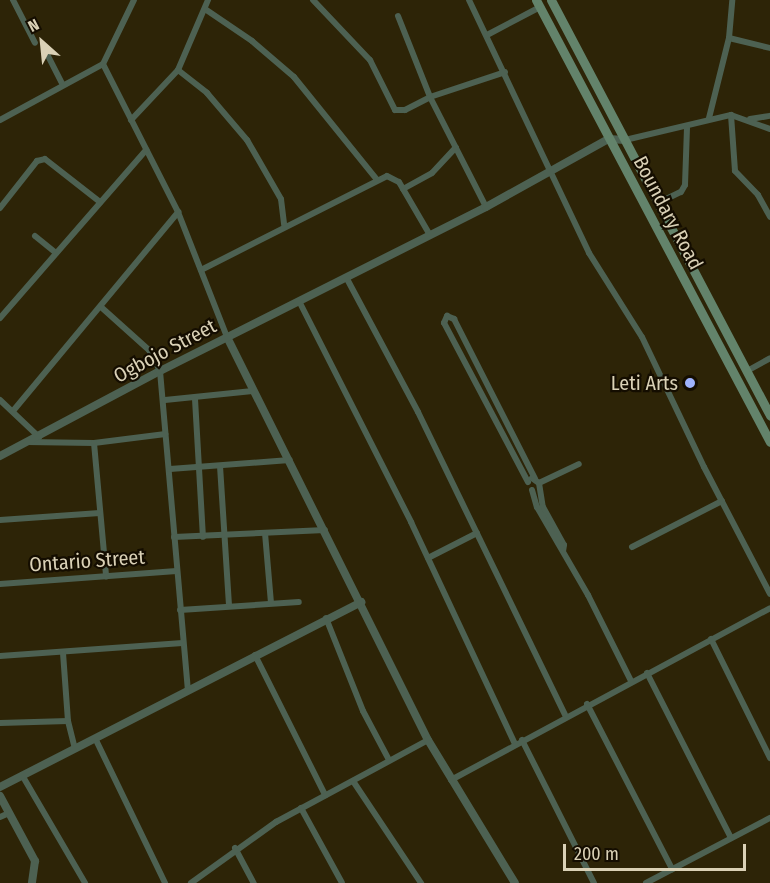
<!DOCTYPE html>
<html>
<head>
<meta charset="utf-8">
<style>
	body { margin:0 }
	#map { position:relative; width:770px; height:883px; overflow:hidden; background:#2d2407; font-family:"Fira Sans Condensed",sans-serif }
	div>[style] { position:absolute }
	.minor>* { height:6px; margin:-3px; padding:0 3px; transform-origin:3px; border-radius:3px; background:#4d6152 }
	.tertiary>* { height:8px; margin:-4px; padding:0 4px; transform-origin:4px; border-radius:4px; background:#4d6152 }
	.secondary>* { height:9px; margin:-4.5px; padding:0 4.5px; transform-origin:4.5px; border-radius:4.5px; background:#63836b }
	.dots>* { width:16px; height:16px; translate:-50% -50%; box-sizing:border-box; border:3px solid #140d00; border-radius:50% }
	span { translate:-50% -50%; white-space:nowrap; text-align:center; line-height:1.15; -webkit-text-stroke:4.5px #140d00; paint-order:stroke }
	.street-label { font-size:20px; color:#dad1b6 }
	.poi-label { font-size:20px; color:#dad1b6 }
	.right { translate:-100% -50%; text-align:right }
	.north { position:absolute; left:12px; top:12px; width:60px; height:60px; -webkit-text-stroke:4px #140d00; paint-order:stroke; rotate:333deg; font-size:16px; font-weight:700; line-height:24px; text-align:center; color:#dad1b6 }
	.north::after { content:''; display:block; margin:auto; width:21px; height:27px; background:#dad1b6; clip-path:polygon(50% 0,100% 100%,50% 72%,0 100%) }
	.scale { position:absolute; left:563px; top:844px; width:183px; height:27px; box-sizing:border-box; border:3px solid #dad1b6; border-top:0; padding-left:8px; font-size:18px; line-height:21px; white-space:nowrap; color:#dad1b6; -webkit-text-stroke:4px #140d00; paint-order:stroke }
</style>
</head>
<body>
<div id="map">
	<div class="minor">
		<i style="left:13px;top:0;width:48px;rotate:62.9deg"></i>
		<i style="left:313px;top:0;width:83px;rotate:46.5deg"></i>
		<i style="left:370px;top:60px;width:56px;rotate:63.4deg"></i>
		<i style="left:395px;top:110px;width:10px"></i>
		<i style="left:405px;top:110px;width:28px;rotate:-27deg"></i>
		<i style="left:430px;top:97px;width:79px;rotate:-18.4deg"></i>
		<i style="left:469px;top:0;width:280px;rotate:64.6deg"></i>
		<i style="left:589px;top:253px;width:99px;rotate:57.8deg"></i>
		<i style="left:642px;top:337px;width:144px;rotate:64.5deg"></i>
		<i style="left:704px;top:467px;width:143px;rotate:62.5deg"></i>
		<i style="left:205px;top:9px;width:57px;rotate:34.2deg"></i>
		<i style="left:252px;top:41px;width:55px;rotate:40.6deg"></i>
		<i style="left:294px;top:77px;width:132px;rotate:51.1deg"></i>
		<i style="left:398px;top:16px;width:87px;rotate:68.4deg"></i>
		<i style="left:430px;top:97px;width:123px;rotate:63deg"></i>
		<i style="left:487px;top:35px;width:60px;rotate:-27.8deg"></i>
		<i style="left:729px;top:38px;width:42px;rotate:13.7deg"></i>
		<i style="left:45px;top:50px;width:39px;rotate:63deg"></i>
		<i style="left:103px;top:64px;width:166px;rotate:63.1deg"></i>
		<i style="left:178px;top:212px;width:134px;rotate:68.6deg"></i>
		<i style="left:178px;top:70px;width:37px;rotate:38deg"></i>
		<i style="left:207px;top:93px;width:62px;rotate:49.6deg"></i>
		<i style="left:247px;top:140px;width:68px;rotate:60deg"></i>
		<i style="left:281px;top:199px;width:26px;rotate:83deg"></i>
		<i style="left:731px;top:115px;width:56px;rotate:85.9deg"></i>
		<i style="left:735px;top:171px;width:33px;rotate:46deg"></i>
		<i style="left:758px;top:195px;width:25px;rotate:61deg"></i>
		<i style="left:709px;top:118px;width:82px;rotate:-76deg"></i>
		<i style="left:729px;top:38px;width:38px;rotate:-85deg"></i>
		<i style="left:750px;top:119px;width:20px;rotate:-9deg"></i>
		<i style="left:0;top:120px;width:117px;rotate:-28.5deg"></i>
		<i style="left:103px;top:64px;width:71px;rotate:-64.2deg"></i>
		<i style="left:131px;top:120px;width:69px;rotate:-46.8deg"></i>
		<i style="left:178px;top:70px;width:76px;rotate:-66.8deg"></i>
		<i style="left:625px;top:140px;width:109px;rotate:-13.3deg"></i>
		<i style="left:731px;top:115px;width:41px;rotate:19.7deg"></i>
		<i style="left:403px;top:189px;width:33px;rotate:-29deg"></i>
		<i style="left:432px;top:173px;width:35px;rotate:-47deg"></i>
		<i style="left:658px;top:203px;width:25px;rotate:-26deg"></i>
		<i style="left:681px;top:192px;width:8px;rotate:-60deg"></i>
		<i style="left:685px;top:185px;width:57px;rotate:-88deg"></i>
		<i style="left:0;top:208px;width:60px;rotate:-51.8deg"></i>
		<i style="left:37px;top:161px;width:8px;rotate:-14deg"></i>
		<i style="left:45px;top:159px;width:70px;rotate:38deg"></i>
		<i style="left:35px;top:236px;width:27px;rotate:39deg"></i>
		<i style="left:201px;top:270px;width:208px;rotate:-26.8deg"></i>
		<i style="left:387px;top:176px;width:13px;rotate:27deg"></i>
		<i style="left:399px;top:182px;width:61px;rotate:59.7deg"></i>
		<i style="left:346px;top:277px;width:153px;rotate:61.9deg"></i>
		<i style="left:418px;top:412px;width:337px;rotate:64.1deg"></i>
		<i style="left:299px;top:301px;width:248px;rotate:63.1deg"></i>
		<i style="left:411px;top:522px;width:245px;rotate:64.9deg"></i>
		<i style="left:101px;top:307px;width:64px;rotate:41.9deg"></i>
		<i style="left:149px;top:350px;width:24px;rotate:62deg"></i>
		<i style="left:160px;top:371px;width:319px;rotate:85deg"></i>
		<i style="left:0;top:318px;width:223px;rotate:-49deg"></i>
		<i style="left:747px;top:371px;width:26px;rotate:-29deg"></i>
		<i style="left:195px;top:399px;width:138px;rotate:86.7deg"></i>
		<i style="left:0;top:400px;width:54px;rotate:43.5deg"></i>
		<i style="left:165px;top:400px;width:88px;rotate:-5.8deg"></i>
		<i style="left:13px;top:411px;width:259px;rotate:-50.3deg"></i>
		<i style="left:27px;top:442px;width:67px;rotate:0.9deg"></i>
		<i style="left:94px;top:443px;width:72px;rotate:-7.2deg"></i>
		<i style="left:94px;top:443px;width:134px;rotate:84.8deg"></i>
		<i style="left:220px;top:466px;width:139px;rotate:86.3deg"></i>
		<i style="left:170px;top:469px;width:120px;rotate:-4.3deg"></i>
		<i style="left:532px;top:478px;width:9px;rotate:36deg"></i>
		<i style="left:539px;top:483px;width:24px;rotate:81deg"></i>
		<i style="left:543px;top:507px;width:43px;rotate:61.1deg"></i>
		<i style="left:564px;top:545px;width:6px;rotate:99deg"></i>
		<i style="left:528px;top:482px;width:180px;rotate:-117.8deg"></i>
		<i style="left:444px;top:323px;width:8px;rotate:-67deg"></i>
		<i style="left:447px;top:316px;width:8px;rotate:23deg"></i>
		<i style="left:454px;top:319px;width:179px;rotate:63.1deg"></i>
		<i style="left:539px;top:483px;width:44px;rotate:-25.4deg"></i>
		<i style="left:532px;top:490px;width:18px;rotate:74deg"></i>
		<i style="left:537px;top:507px;width:102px;rotate:59.9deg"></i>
		<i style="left:588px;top:595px;width:96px;rotate:63.4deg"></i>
		<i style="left:0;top:520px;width:100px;rotate:-4deg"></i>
		<i style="left:265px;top:533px;width:70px;rotate:85.1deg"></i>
		<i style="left:174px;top:537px;width:151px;rotate:-2.7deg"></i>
		<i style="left:632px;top:547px;width:101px;rotate:-27.1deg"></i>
		<i style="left:428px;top:558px;width:55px;rotate:-27deg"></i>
		<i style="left:0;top:584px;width:177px;rotate:-4.2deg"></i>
		<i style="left:180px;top:610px;width:119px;rotate:-3.8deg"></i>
		<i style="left:326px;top:618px;width:100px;rotate:68.3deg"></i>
		<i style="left:363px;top:711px;width:55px;rotate:62deg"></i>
		<i style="left:711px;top:639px;width:133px;rotate:63.6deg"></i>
		<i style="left:255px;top:655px;width:157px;rotate:63.4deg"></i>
		<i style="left:0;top:656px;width:183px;rotate:-4.1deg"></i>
		<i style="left:647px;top:673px;width:185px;rotate:63deg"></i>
		<i style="left:587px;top:704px;width:186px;rotate:62.7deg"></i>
		<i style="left:68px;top:721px;width:29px;rotate:76deg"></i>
		<i style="left:0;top:723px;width:68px;rotate:-1.7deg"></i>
		<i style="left:68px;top:721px;width:68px;rotate:-94.2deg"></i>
		<i style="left:95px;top:738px;width:161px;rotate:64.2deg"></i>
		<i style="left:522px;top:740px;width:160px;rotate:63.3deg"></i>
		<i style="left:22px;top:775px;width:125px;rotate:59.7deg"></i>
		<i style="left:451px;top:780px;width:362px;rotate:-28.3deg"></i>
		<i style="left:353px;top:781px;width:123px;rotate:56.3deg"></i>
		<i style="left:301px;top:808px;width:85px;rotate:61.3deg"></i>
		<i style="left:0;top:817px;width:10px;rotate:-24deg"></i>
		<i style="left:235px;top:848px;width:40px;rotate:62deg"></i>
		<i style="left:191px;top:883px;width:105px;rotate:-35.7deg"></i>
		<i style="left:276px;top:822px;width:173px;rotate:-28.3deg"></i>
		<i style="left:646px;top:883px;width:140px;rotate:-27.7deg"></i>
	</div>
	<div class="tertiary">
		<i style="left:227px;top:337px;width:450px;rotate:63.5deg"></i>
		<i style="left:428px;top:740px;width:167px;rotate:58.7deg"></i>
		<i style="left:0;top:456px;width:181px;rotate:-28deg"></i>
		<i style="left:160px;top:371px;width:365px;rotate:-26.7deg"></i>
		<i style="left:486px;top:207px;width:140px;rotate:-29.1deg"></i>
		<i style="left:608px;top:139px;width:17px;rotate:3deg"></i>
		<i style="left:0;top:787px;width:406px;rotate:-27.1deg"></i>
		<i style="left:0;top:796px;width:74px;rotate:61.7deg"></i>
		<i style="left:35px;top:861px;width:22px;rotate:98deg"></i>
	</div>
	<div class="secondary">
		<i style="left:536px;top:0;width:500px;rotate:62.1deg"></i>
		<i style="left:551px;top:0;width:470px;rotate:62.2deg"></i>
	</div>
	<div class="dots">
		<i style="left:690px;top:383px;background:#9fb3fd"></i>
	</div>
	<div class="street-label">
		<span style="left:668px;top:213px;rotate:62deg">Boundary Road</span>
		<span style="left:165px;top:351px;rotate:-28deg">Ogbojo Street</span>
		<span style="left:87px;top:561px;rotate:-4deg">Ontario Street</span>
	</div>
	<div class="poi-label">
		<span class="right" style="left:678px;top:383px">Leti Arts</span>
	</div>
	<div class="north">N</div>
	<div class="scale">200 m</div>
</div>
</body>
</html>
